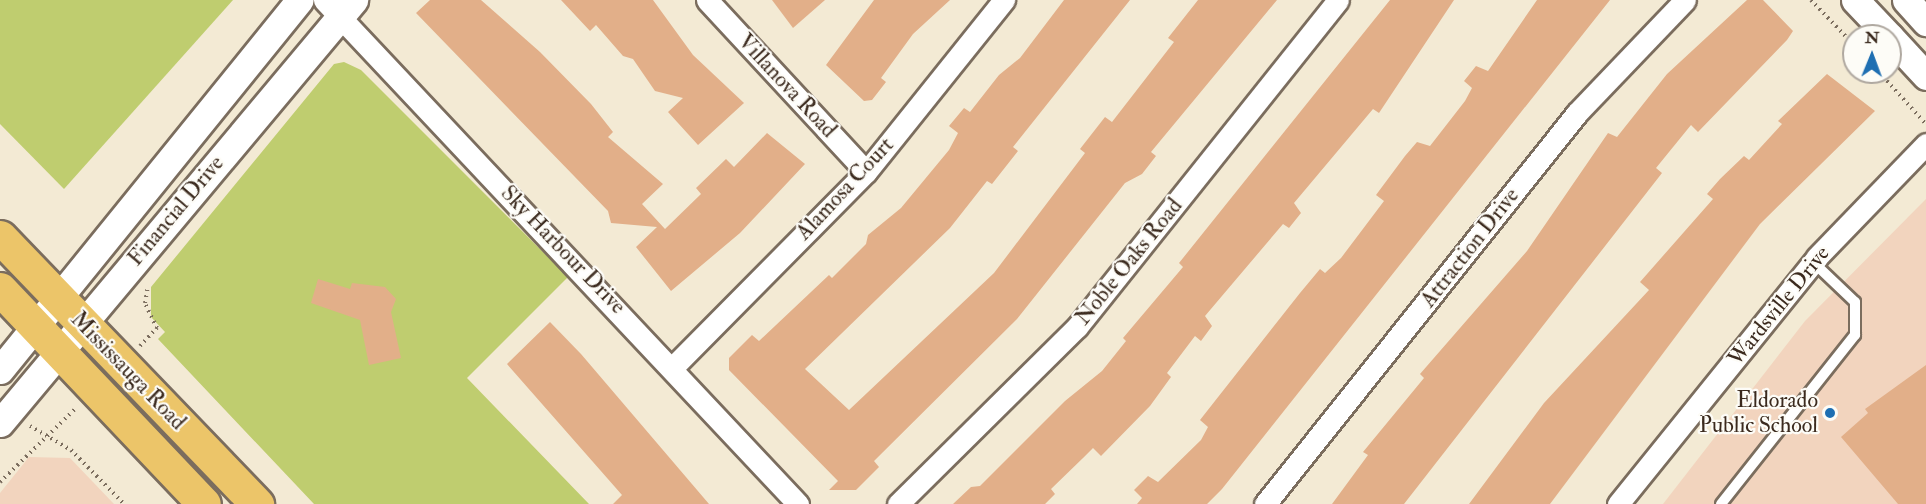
<!DOCTYPE html>
<html>
<head>
<meta charset="utf-8">
<style>
	body { margin:0 }
	#map { position:relative; width:1926px; height:504px; overflow:hidden; background:#f3ead4; font-family:"IM FELL Double Pica",serif }
	div>[style] { position:absolute }
	.built>* { inset:0; background:#f2d4be }
	.green>* { inset:0; background:#bfcd6f }
	.building>* { inset:0; background:#e2af89 }
	.path>* { height:4px; margin-top:-2px; transform-origin:0; background:repeating-linear-gradient(90deg,#7b6d5e 0 1.5px,transparent 0 6px) }
	.roads { filter:drop-shadow(2px 0 #7b6d5e) drop-shadow(-2px 0 #7b6d5e) drop-shadow(0 2px #7b6d5e) drop-shadow(0 -2px #7b6d5e) }
	.service>* { height:10px; margin:-5px; padding:0 5px; transform-origin:5px; border-radius:5px; background:#fff }
	.minor>* { height:21px; margin:-10.5px; padding:0 10.5px; transform-origin:10.5px; border-radius:10.5px; background:#fff }
	.tertiary>* { height:27px; margin:-13.5px; padding:0 13.5px; transform-origin:13.5px; border-radius:13.5px; background:#fff }
	.primary>* { height:33px; margin:-16.5px; padding:0 16.5px; transform-origin:16.5px; border-radius:16.5px; background:#ecc569 }
	.dots>* { width:16px; height:16px; translate:-50% -50%; box-sizing:border-box; border:3px solid #fdfcf7; border-radius:50% }
	span { translate:-50% -50%; white-space:nowrap; text-align:center; line-height:1.15; -webkit-text-stroke:4.5px #fdfcf7; paint-order:stroke }
	.street-label { font-size:22px; color:#3b2a1e }
	.poi-label { font-size:22px; color:#3b2a1e }
	.right { translate:-100% -50%; text-align:right }
	.north { position:absolute; left:1842px; top:24px; width:60px; height:60px; box-sizing:border-box; background:#fdfcf7; border:2px solid #afa8a0; border-radius:50%; rotate:1deg; font-size:16px; font-weight:700; line-height:24px; text-align:center; color:#3b2a1e }
	.north::after { content:''; display:block; margin:auto; width:21px; height:27px; background:#1f6fb2; clip-path:polygon(50% 0,100% 100%,50% 72%,0 100%) }
</style>
</head>
<body>
<div id="map">
	<div class="built">
		<i style="clip-path:polygon(1926px 199px,1926px 504px,1663px 504px,1805px 321px)"></i>
		<i style="clip-path:polygon(29px 457px,70px 458px,114px 504px,0 504px,0 493px)"></i>
	</div>
	<div class="green">
		<i style="clip-path:polygon(0 0,233px 0,64px 189px,0 124px)"></i>
		<i style="clip-path:polygon(344px 62px,361px 70px,568px 277px,467px 378px,589px 504px,314px 504px,158px 339px,165px 332px,151px 317px,151px 287px,334px 64px)"></i>
	</div>
	<div class="building">
		<i style="clip-path:polygon(430px 0,481px 0,540px 52px,591px 104px,613px 132px,608px 137px,663px 184px,642px 204px,665px 229px,701px 194px,696px 188px,726px 159px,734px 167px,767px 133px,805px 164px,740px 233px,671px 291px,636px 247px,657px 227px,611px 223px,608px 211px,416px 13px)"></i>
		<i style="clip-path:polygon(561px 0,653px 0,693px 55px,744px 103px,698px 145px,668px 112px,683px 98px,655px 91px,633px 59px,623px 56px,596px 25px,590px 31px)"></i>
		<i style="clip-path:polygon(772px 0,825px 0,793px 28px)"></i>
		<i style="clip-path:polygon(874px 0,950px 0,913px 34px,881px 78px,886px 82px,872px 100px,864px 101px,826px 65px)"></i>
		<i style="clip-path:polygon(1064px 0,1130px 0,1013px 147px,1018px 151px,992px 184px,987px 181px,950px 228px,805px 369px,849px 410px,994px 273px,1085px 153px,1080px 149px,1105px 117px,1112px 122px,1174px 42px,1168px 38px,1198px 0,1277px 0,1151px 152px,1156px 156px,1142px 174px,1125px 183px,1017px 319px,874px 461px,879px 467px,856px 490px,829px 490px,838px 481px,729px 370px,729px 358px,752px 335px,759px 341px,829px 275px,832px 278px,866px 244px,868px 235px,901px 208px,949px 150px,958px 133px,949px 126px,964px 108px,970px 112px,999px 75px,1020px 58px)"></i>
		<i style="clip-path:polygon(1390px 0,1454px 0,1379px 113px,1373px 109px,1294px 203px,1301px 213px,1289px 228px,1283px 224px,1205px 316px,1212px 326px,1201px 341px,1195px 336px,1167px 373px,1171px 377px,1150px 406px,1101px 456px,1093px 448px,1083px 458px,1051px 489px,1055px 494px,1045px 504px,953px 504px,971px 487px,980px 486px,1065px 401px,1102px 371px,1126px 341px,1123px 338px,1183px 267px,1179px 263px)"></i>
		<i style="clip-path:polygon(1537px 0,1610px 0,1222px 489px,1207px 504px,1137px 504px,1142px 498px,1134px 490px,1148px 476px,1158px 482px,1201px 440px,1208px 427px,1200px 420px,1300px 293px,1320px 269px,1325px 273px,1341px 258px,1384px 201px,1376px 195px,1405px 156px,1417px 142px,1430px 146px,1465px 101px,1472px 88px,1464px 81px,1476px 66px,1488px 71px)"></i>
		<i style="clip-path:polygon(1747px 0,1763px 0,1793px 31px,1787px 40px,1698px 132px,1691px 125px,1656px 168px,1662px 173px,1404px 504px,1332px 504px,1368px 455px,1363px 452px,1424px 378px,1420px 374px,1527px 251px,1608px 133px,1617px 137px,1667px 74px)"></i>
		<i style="clip-path:polygon(1827px 74px,1875px 111px,1760px 224px,1550px 504px,1469px 504px,1544px 403px,1649px 290px,1640px 282px,1713px 199px,1707px 194px,1720px 179px,1744px 156px,1749px 160px,1782px 124px,1778px 121px)"></i>
		<i style="clip-path:polygon(318px 279px,350px 289px,352px 283px,385px 287px,396px 299px,391px 312px,401px 358px,369px 365px,360px 320px,311px 303px)"></i>
		<i style="clip-path:polygon(550px 322px,581px 354px,709px 504px,613px 504px,622px 495px,507px 364px)"></i>
		<i style="clip-path:polygon(1926px 365px,1926px 504px,1898px 504px,1841px 437px,1868px 413px,1865px 409px)"></i>
	</div>
	<div class="path">
		<i style="left:1811px;top:0;width:62px;rotate:46.3deg"></i>
		<i style="left:1879px;top:72px;width:69px;rotate:48deg"></i>
		<i style="left:140px;top:346px;width:25px;rotate:-47deg"></i>
		<i style="left:157px;top:328px;width:28px;rotate:-116deg"></i>
		<i style="left:145px;top:303px;width:17px;rotate:-80deg"></i>
		<i style="left:30px;top:426px;width:48px;rotate:30.3deg"></i>
		<i style="left:71px;top:450px;width:76px;rotate:45.5deg"></i>
		<i style="left:0;top:482px;width:107px;rotate:-44.2deg"></i>
	</div>
	<div class="roads">
		<div class="service">
			<i style="left:1721px;top:504px;width:216px;rotate:-51.6deg"></i>
			<i style="left:1855px;top:335px;width:33px;rotate:-90deg"></i>
			<i style="left:1855px;top:302px;width:58px;rotate:-136.4deg"></i>
		</div>
		<div class="minor">
			<i style="left:324px;top:0;width:692px;rotate:46.76deg"></i>
			<i style="left:707px;top:0;width:234px;rotate:47.2deg"></i>
			<i style="left:674px;top:366px;width:273px;rotate:-45.3deg"></i>
			<i style="left:866px;top:172px;width:221px;rotate:-51.3deg"></i>
			<i style="left:898px;top:504px;width:252px;rotate:-44.7deg"></i>
			<i style="left:1077px;top:327px;width:418px;rotate:-51.4deg"></i>
			<i style="left:1265px;top:504px;width:500px;rotate:-51.41deg"></i>
			<i style="left:1577px;top:113px;width:156px;rotate:-46.3deg"></i>
			<i style="left:1618px;top:504px;width:317px;rotate:-51.1deg"></i>
			<i style="left:1817px;top:257px;width:157px;rotate:-46deg"></i>
		</div>
		<div class="tertiary">
			<i style="left:1855px;top:0;width:50px;rotate:46.6deg"></i>
			<i style="left:1906px;top:0;width:30px;rotate:48deg"></i>
			<i style="left:1890px;top:37px;width:53px;rotate:47.3deg"></i>
			<i style="left:0;top:370px;width:476px;rotate:-51deg"></i>
			<i style="left:0;top:423px;width:552px;rotate:-50.07deg"></i>
		</div>
		<div class="primary">
			<i style="left:0;top:237px;width:371px;rotate:46.1deg"></i>
			<i style="left:0;top:289px;width:296px;rotate:46.5deg"></i>
		</div>
	</div>
	<div class="dots">
		<i style="left:1830px;top:413px;background:#1f6fb2"></i>
	</div>
	<div class="street-label">
		<span style="left:787px;top:86px;rotate:47deg">Villanova Road</span>
		<span style="left:845px;top:189px;rotate:-47deg">Alamosa Court</span>
		<span style="left:176px;top:211px;rotate:-50deg">Financial Drive</span>
		<span style="left:1470px;top:248px;rotate:-52deg">Attraction Drive</span>
		<span style="left:563px;top:250px;rotate:46deg">Sky Harbour Drive</span>
		<span style="left:1129px;top:262px;rotate:-51deg">Noble Oaks Road</span>
		<span style="left:1779px;top:306px;rotate:-51deg">Wardsville Drive</span>
		<span style="left:128px;top:371px;rotate:46deg">Mississauga Road</span>
	</div>
	<div class="poi-label">
		<span class="right" style="left:1818px;top:413px">Eldorado<br>Public School</span>
	</div>
	<div class="north">N</div>
</div>
</body>
</html>
